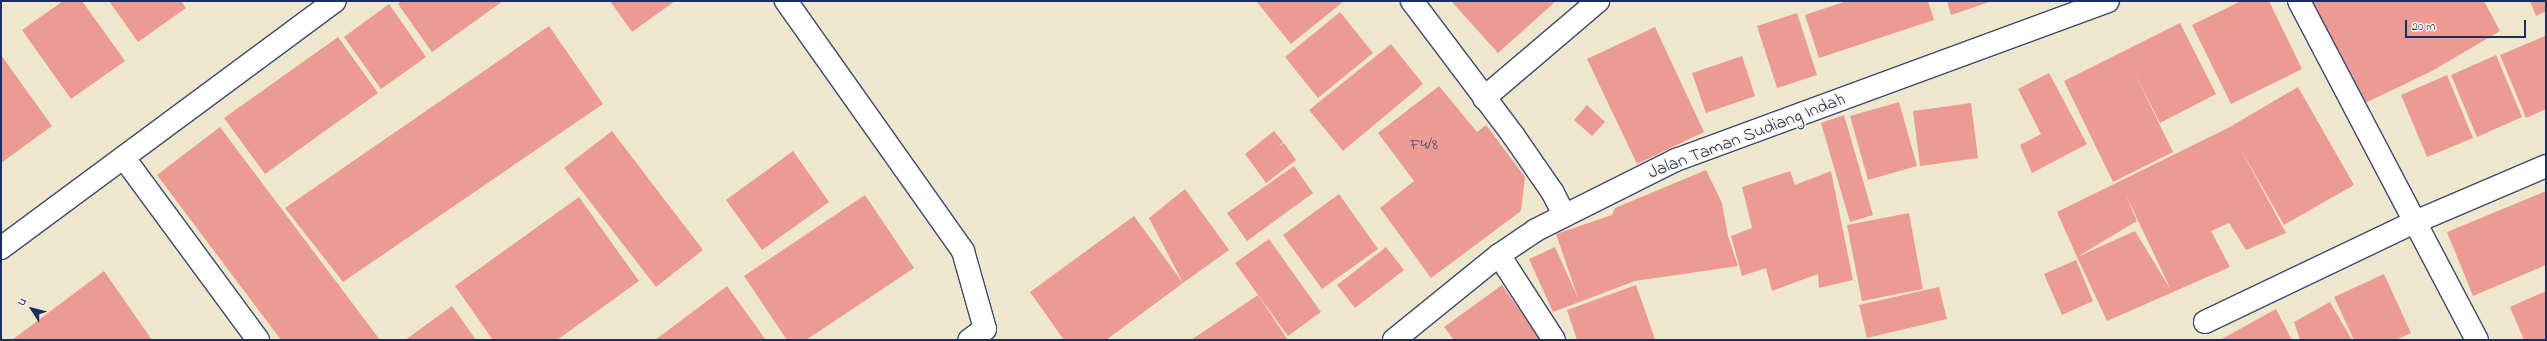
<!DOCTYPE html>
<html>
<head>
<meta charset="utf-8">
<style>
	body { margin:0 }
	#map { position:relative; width:2547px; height:341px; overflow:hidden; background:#efe7cd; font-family:"Indie Flower",sans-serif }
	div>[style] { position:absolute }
	.building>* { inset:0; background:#eb9b94 }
	.roads { filter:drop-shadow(1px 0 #3b4b6f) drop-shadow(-1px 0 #3b4b6f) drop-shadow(0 1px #3b4b6f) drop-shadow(0 -1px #3b4b6f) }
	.service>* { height:22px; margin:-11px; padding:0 11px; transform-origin:11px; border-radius:11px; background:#fff }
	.minor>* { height:22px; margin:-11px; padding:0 11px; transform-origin:11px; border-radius:11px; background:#fff }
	span { translate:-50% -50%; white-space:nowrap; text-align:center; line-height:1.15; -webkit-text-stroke:3px #f7f3e8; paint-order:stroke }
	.number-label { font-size:16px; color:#4f4a6c }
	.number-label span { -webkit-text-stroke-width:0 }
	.street-label { font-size:18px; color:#1b2f5e }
	.frame { position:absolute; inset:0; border:2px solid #1b2f5e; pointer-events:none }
	.north { position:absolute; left:12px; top:289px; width:40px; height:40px; -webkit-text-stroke:3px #f7f3e8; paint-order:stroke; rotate:306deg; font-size:11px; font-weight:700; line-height:16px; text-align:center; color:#1b2f5e }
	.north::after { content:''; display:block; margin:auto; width:14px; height:18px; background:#1b2f5e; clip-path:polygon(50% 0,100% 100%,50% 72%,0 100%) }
	.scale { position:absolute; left:2405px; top:20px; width:121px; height:18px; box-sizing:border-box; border:2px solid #1b2f5e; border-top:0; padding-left:5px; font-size:12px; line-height:14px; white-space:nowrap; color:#1b2f5e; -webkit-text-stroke:3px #f7f3e8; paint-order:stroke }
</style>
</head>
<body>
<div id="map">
	<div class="building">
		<i style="clip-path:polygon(63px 1px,82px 1px,125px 61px,71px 99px,22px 30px)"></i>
		<i style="clip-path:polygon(109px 1px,181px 1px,186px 8px,138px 42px)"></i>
		<i style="clip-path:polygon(401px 1px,503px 1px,432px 52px,398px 4px)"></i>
		<i style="clip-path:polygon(610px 1px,675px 1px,632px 32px)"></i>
		<i style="clip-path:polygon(1256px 1px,1344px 1px,1291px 44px)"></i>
		<i style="clip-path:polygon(1451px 1px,1556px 1px,1498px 53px)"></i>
		<i style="clip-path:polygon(1847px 1px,1928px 1px,1934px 20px,1819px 58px,1805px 15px)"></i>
		<i style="clip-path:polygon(1947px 1px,1992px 1px,1951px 15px)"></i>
		<i style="clip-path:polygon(2241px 1px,2269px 1px,2302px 69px,2231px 104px,2192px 25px)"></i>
		<i style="clip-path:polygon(2309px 1px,2484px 1px,2500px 31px,2432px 71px,2359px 106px)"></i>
		<i style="clip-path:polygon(2530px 1px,2546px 1px,2546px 11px,2536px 16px)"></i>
		<i style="clip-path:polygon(389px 4px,426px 57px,381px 89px,344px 37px)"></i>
		<i style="clip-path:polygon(1340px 12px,1373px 53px,1318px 98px,1285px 57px)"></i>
		<i style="clip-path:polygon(1797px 13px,1817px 75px,1777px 88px,1757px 26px)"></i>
		<i style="clip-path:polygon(2180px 23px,2216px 94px,2160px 123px,2134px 72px,2173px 152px,2113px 182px,2064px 81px)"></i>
		<i style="clip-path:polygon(549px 26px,603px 104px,343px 282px,285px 208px)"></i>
		<i style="clip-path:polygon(1655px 27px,1704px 132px,1637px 164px,1587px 59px)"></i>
		<i style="clip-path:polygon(2545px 36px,2546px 109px,2526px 118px,2500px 55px)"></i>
		<i style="clip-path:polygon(338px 37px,378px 93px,265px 174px,224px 118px)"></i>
		<i style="clip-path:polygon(1391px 44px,1423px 84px,1343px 151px,1309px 110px)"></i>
		<i style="clip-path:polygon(1px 55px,52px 126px,1px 163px)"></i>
		<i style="clip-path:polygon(2496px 55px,2522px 117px,2477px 137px,2451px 75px)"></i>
		<i style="clip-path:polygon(1742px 56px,1755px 96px,1706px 113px,1692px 73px)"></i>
		<i style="clip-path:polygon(2049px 73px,2087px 144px,2032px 173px,2020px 145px,2041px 134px,2018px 89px)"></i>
		<i style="clip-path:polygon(2447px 75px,2473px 138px,2427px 157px,2401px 95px)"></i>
		<i style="clip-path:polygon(1439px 86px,1477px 132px,1486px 125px,1525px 177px,1521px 211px,1431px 278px,1380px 208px,1414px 181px,1378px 133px)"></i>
		<i style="clip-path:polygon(2298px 87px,2354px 185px,2284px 225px,2240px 148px,2286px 233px,2246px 250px,2229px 223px,2211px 231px,2230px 267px,2107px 321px,2077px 257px,2135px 231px,2171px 290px,2125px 193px,2137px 221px,2077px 257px,2057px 212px,2228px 128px)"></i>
		<i style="clip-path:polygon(1899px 102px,1917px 166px,1868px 180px,1850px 116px)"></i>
		<i style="clip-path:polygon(1971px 103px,1978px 158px,1920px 166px,1913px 111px)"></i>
		<i style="clip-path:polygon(1587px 105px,1605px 122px,1592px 136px,1574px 120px)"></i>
		<i style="clip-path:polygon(1844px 115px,1873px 215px,1850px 222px,1821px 123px)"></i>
		<i style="clip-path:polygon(220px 127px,380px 340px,281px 340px,157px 175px)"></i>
		<i style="clip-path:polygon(612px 131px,703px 250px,656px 287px,564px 168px)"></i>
		<i style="clip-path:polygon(1274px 131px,1283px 142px,1278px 147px,1284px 143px,1296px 160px,1266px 183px,1245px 154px)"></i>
		<i style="clip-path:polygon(793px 151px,829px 202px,762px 250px,726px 200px)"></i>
		<i style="clip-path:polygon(1294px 166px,1313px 193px,1247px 241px,1227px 213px)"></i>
		<i style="clip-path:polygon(1706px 170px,1722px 203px,1728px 236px,1738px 266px,1635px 281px,1553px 312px,1529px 259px,1555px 247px,1578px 298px,1556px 234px,1612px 215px,1615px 208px)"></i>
		<i style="clip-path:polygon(1790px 171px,1795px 185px,1831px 171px,1853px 280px,1819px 288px,1818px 274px,1772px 291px,1766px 268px,1742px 276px,1731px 236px,1752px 228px,1742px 187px)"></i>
		<i style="clip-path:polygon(1185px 189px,1229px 250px,1183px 283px,1149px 218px)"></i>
		<i style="clip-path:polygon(2546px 191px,2546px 265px,2473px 296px,2447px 232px)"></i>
		<i style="clip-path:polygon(1339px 194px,1378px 249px,1322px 289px,1283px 235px)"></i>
		<i style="clip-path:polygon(865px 195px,914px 268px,806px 340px,787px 340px,744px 276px)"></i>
		<i style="clip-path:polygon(579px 197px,639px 281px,557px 340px,493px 340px,455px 286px)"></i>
		<i style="clip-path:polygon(1909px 213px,1923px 289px,1862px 301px,1847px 225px)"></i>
		<i style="clip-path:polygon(1134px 216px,1183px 283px,1106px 340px,1064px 340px,1030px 292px)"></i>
		<i style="clip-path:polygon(1269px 239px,1321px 312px,1288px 336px,1235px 263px)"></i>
		<i style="clip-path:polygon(1386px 247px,1404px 270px,1355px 308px,1337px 285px)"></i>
		<i style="clip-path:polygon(2076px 260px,2093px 301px,2062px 315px,2044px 274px)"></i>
		<i style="clip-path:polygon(104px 271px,152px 340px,12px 340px)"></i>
		<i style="clip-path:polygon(2384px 274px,2411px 333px,2396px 340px,2354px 340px,2334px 297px)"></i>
		<i style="clip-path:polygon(1502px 285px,1541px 340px,1454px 340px,1444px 327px)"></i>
		<i style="clip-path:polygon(1636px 285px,1655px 339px,1577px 340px,1567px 310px)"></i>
		<i style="clip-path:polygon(727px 286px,766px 340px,655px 340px)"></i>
		<i style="clip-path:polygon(1939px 287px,1947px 319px,1867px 338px,1859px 305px)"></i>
		<i style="clip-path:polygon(2546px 291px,2546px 340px,2524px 340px,2510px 307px)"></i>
		<i style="clip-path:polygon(1258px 295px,1288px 340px,1191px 340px)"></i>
		<i style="clip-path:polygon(2330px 302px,2352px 340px,2300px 340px,2294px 322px)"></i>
		<i style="clip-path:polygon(452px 306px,476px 340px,405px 340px)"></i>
		<i style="clip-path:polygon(2276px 309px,2292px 340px,2220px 340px)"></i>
	</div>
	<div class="roads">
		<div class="service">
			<i style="left:786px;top:1px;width:306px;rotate:54.7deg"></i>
			<i style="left:963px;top:251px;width:81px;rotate:74.2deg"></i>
			<i style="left:985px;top:329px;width:19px;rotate:145deg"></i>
			<i style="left:124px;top:158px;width:226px;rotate:53.6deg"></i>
			<i style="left:1px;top:248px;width:415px;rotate:-36.5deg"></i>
		</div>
		<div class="minor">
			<i style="left:1412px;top:1px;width:168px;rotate:53deg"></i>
			<i style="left:1513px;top:135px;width:70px;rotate:55.4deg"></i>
			<i style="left:1553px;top:193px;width:25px;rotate:63deg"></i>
			<i style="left:2299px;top:1px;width:383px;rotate:62.3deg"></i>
			<i style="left:1484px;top:98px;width:150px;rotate:-40.4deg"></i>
			<i style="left:1499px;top:255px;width:101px;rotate:57.1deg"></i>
			<i style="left:2205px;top:322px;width:233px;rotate:-25.5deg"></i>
			<i style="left:2415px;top:222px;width:142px;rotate:-23.1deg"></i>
			<i style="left:1394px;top:340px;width:135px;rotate:-39deg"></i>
			<i style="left:1499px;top:255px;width:45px;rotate:-34deg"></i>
			<i style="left:1536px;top:230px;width:157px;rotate:-26.6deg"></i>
			<i style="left:1676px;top:160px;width:460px;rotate:-20.2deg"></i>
		</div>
	</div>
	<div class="number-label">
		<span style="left:1424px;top:145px">F4/8</span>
	</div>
	<div class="street-label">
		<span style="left:1747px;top:137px;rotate:-21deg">Jalan Taman Sudiang Indah</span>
	</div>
	<div class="frame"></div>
	<div class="north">U</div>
	<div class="scale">20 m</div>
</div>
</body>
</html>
